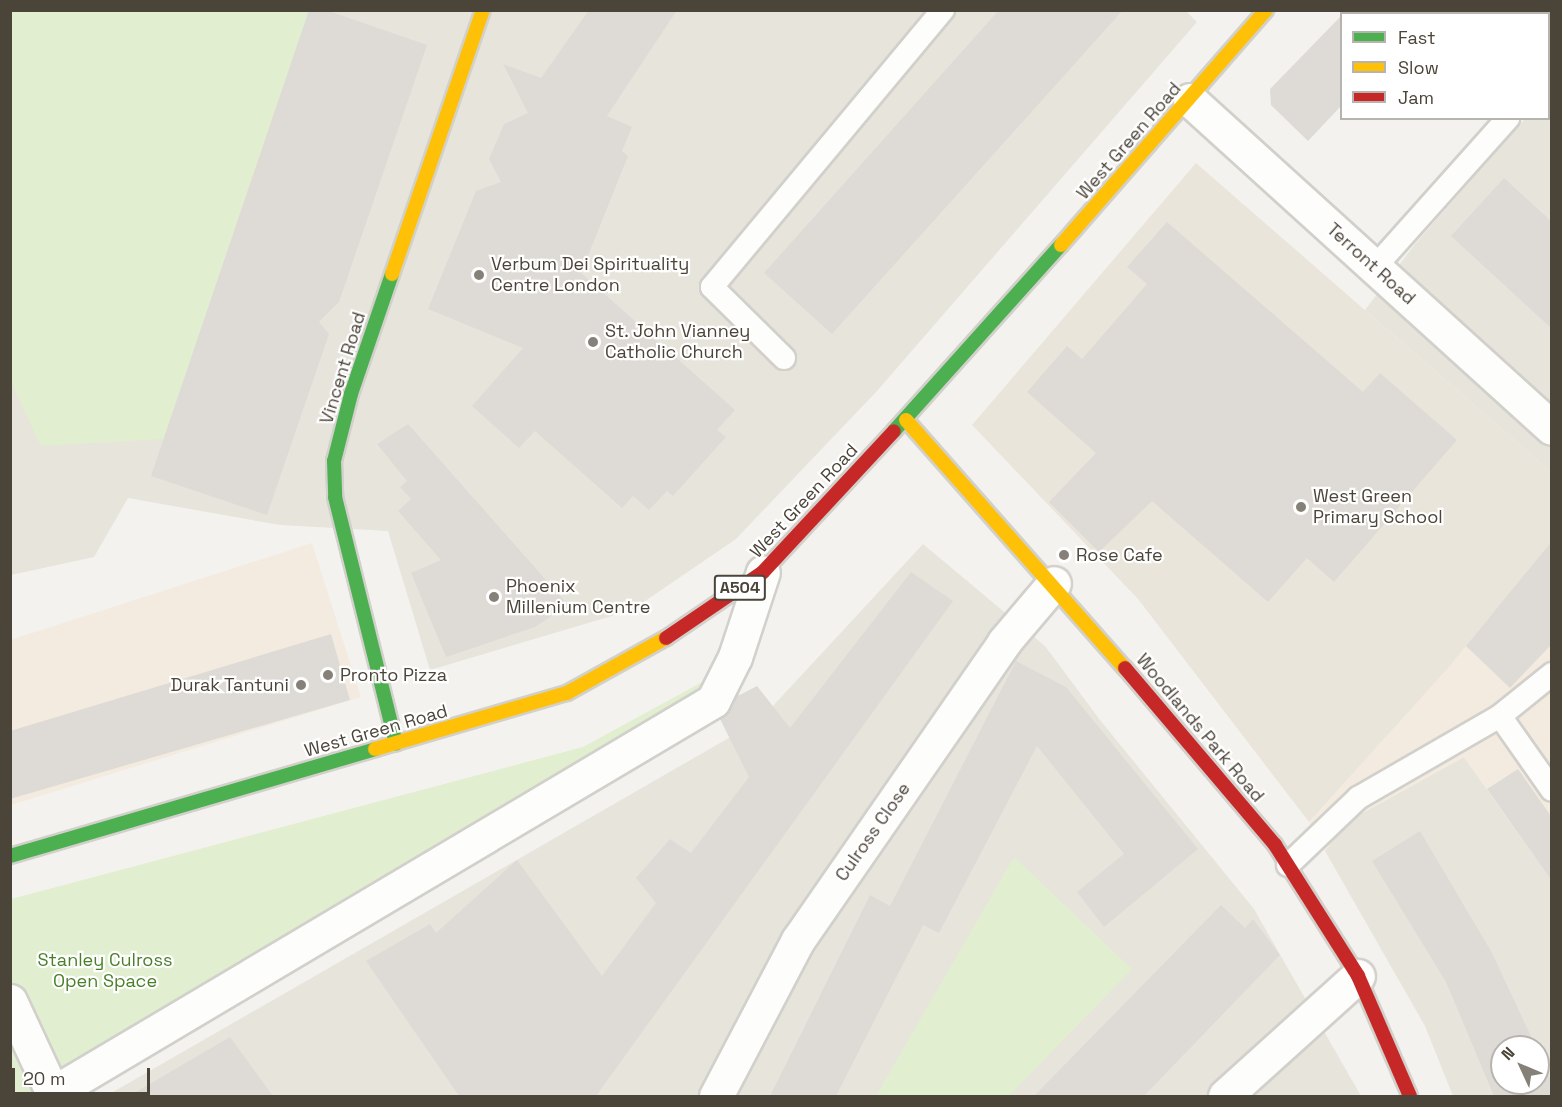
<!DOCTYPE html>
<html>
<head>
<meta charset="utf-8">
<style>
	body { margin:0 }
	#map { position:relative; width:1562px; height:1107px; overflow:hidden; background:#f4f2ee; font-family:"Space Grotesk",sans-serif }
	div>[style] { position:absolute }
	.residential>* { inset:0; background:#e7e4dc }
	.commercial>* { inset:0; background:#f3ebdf }
	.education>* { inset:0; background:#eae5da }
	.green>* { inset:0; background:#e1eecf }
	.building>* { inset:0; background:#dedbd6 }
	.roads { filter:drop-shadow(2px 0 #d2d0cb) drop-shadow(-2px 0 #d2d0cb) drop-shadow(0 2px #d2d0cb) drop-shadow(0 -2px #d2d0cb) }
	.lane>* { height:22px; margin:-11px; padding:0 11px; transform-origin:11px; border-radius:11px; background:#fdfdfc }
	.street>* { height:33px; margin:-16.5px; padding:0 16.5px; transform-origin:16.5px; border-radius:16.5px; background:#fdfdfc }
	.fast>* { height:14px; margin:-7px; padding:0 7px; transform-origin:7px; border-radius:7px; background:#4caf50 }
	.slow>* { height:14px; margin:-7px; padding:0 7px; transform-origin:7px; border-radius:7px; background:#ffc107 }
	.jam>* { height:14px; margin:-7px; padding:0 7px; transform-origin:7px; border-radius:7px; background:#c62828 }
	.dots>* { width:16px; height:16px; translate:-50% -50%; box-sizing:border-box; border:3px solid #fff; border-radius:50% }
	span { translate:-50% -50%; white-space:nowrap; text-align:center; line-height:1.15; -webkit-text-stroke:4.5px #fff; paint-order:stroke }
	.shield-label span { padding:2px 4px; background:#fff; border:2px solid; border-radius:4px; -webkit-text-stroke-width:0 }
	.shield-label { font-size:16px; color:#4b4439; font-weight:700 }
	.street-label { font-size:18px; color:#4b4439 }
	.poi-label { font-size:18px; color:#4b4439 }
	.left { translate:0 -50%; text-align:left }
	.right { translate:-100% -50%; text-align:right }
	.park-label { font-size:18px; color:#4a7f2a }
	.frame { position:absolute; inset:0; border:12px solid #4b4439; pointer-events:none }
	.legend { position:absolute; left:1340px; top:12px; width:210px; height:108px; box-sizing:border-box; background:#fff; border:2px solid #b7b4b0; margin:0; padding:8px 10px; list-style:none; font-size:18px; color:#4b4439 }
	.legend li { display:flex; align-items:center; gap:12px; height:30px }
	.legend b { width:30px; border:2px solid #b7b4b0 }
	.north { position:absolute; left:1490px; top:1035px; width:60px; height:60px; box-sizing:border-box; background:#fff; border:2px solid #b7b4b0; border-radius:50%; rotate:314deg; font-size:16px; font-weight:700; line-height:24px; text-align:center; color:#4b4439 }
	.north::after { content:''; display:block; margin:auto; width:21px; height:27px; background:#868178; clip-path:polygon(50% 0,100% 100%,50% 72%,0 100%) }
	.scale { position:absolute; left:12px; top:1068px; width:138px; height:27px; box-sizing:border-box; border:3px solid #4b4439; border-top:0; padding-left:8px; font-size:18px; line-height:21px; white-space:nowrap; color:#4b4439; -webkit-text-stroke:4px #fff; paint-order:stroke }
</style>
</head>
<body>
<div id="map">
	<div class="residential">
		<i style="clip-path:polygon(1185px 10px,1197px 22px,877px 391px,736px 539px,632px 610px,430px 670px,388px 531px,280px 525px,128px 498px,94px 557px,11px 575px,10px 11px)"></i>
		<i style="clip-path:polygon(1551px 89px,1551px 472px,1365px 310px,1415px 244px,1525px 119px,1548px 118px)"></i>
		<i style="clip-path:polygon(923px 544px,1045px 646px,1100px 720px,1254px 909px,1361px 1096px,106px 1096px,760px 720px)"></i>
		<i style="clip-path:polygon(evenodd,1464px 757px,1551px 880px,1551px 1096px,1453px 1096px,1425px 1026px,1325px 851px,1348px 821px,1464px 757px,1502px 1047px,1538px 1047px,1538px 1083px,1502px 1083px,1502px 1047px)"></i>
	</div>
	<div class="commercial">
		<i style="clip-path:polygon(1551px 542px,1551px 880px,1464px 757px,1348px 821px,1325px 851px,1309px 822px,1449px 667px)"></i>
		<i style="clip-path:polygon(312px 543px,361px 697px,11px 805px,10px 640px)"></i>
	</div>
	<div class="education">
		<i style="clip-path:polygon(1196px 163px,1551px 472px,1551px 542px,1449px 667px,1309px 822px,1138px 599px,972px 425px)"></i>
	</div>
	<div class="green">
		<i style="clip-path:polygon(11px 11px,309px 11px,164px 439px,41px 446px,11px 382px)"></i>
		<i style="clip-path:polygon(728px 668px,743px 703px,79px 1096px,11px 1096px,11px 899px,583px 747px)"></i>
		<i style="clip-path:polygon(1014px 857px,1132px 969px,1009px 1096px,876px 1096px)"></i>
	</div>
	<div class="building">
		<i style="clip-path:polygon(309px 10px,326px 10px,427px 45px,339px 302px,319px 322px,329px 334px,267px 515px,151px 476px)"></i>
		<i style="clip-path:polygon(589px 10px,677px 10px,607px 116px,632px 127px,622px 151px,628px 156px,581px 273px,735px 410px,717px 430px,726px 437px,673px 496px,667px 491px,649px 510px,633px 496px,622px 508px,535px 431px,519px 448px,472px 406px,523px 348px,428px 309px,476px 191px,501px 182px,489px 159px,504px 124px,528px 113px,503px 64px,541px 78px)"></i>
		<i style="clip-path:polygon(999px 10px,1123px 10px,832px 334px,764px 273px)"></i>
		<i style="clip-path:polygon(1341px 16px,1341px 106px,1308px 141px,1271px 105px,1270px 89px)"></i>
		<i style="clip-path:polygon(1504px 178px,1551px 221px,1551px 328px,1451px 236px)"></i>
		<i style="clip-path:polygon(1167px 222px,1363px 392px,1380px 373px,1457px 440px,1334px 582px,1307px 558px,1268px 602px,1152px 501px,1099px 552px,1049px 502px,1096px 453px,1027px 392px,1067px 346px,1082px 359px,1147px 284px,1127px 267px)"></i>
		<i style="clip-path:polygon(408px 424px,432px 451px,568px 605px,535px 627px,446px 657px,411px 573px,441px 560px,398px 511px,411px 499px,400px 487px,407px 481px,377px 444px)"></i>
		<i style="clip-path:polygon(1551px 542px,1551px 645px,1510px 688px,1466px 646px)"></i>
		<i style="clip-path:polygon(911px 572px,953px 601px,596px 1096px,459px 1096px,366px 961px,430px 924px,436px 933px,517px 860px,602px 976px,656px 903px,636px 878px,670px 839px,691px 853px,749px 777px,720px 719px,736px 697px,757px 686px,790px 728px)"></i>
		<i style="clip-path:polygon(331px 634px,350px 700px,10px 799px,10px 731px)"></i>
		<i style="clip-path:polygon(1016px 661px,1066px 687px,1198px 849px,1104px 927px,1077px 892px,1124px 854px,1037px 746px,939px 933px,923px 925px,836px 1096px,770px 1096px,870px 895px,890px 906px)"></i>
		<i style="clip-path:polygon(1518px 769px,1551px 816px,1551px 880px,1487px 789px)"></i>
		<i style="clip-path:polygon(1420px 831px,1492px 953px,1536px 1047px,1502px 1047px,1502px 1083px,1538px 1083px,1538px 1052px,1551px 1080px,1551px 1096px,1494px 1096px,1446px 982px,1372px 861px)"></i>
		<i style="clip-path:polygon(1221px 905px,1245px 928px,1253px 919px,1280px 955px,1144px 1096px,1034px 1096px)"></i>
		<i style="clip-path:polygon(230px 1037px,273px 1096px,129px 1096px)"></i>
	</div>
	<div class="roads">
		<div class="lane">
			<i style="left:1548px;top:73px;width:5px;rotate:-37deg"></i>
			<i style="left:1375px;top:267px;width:200px;rotate:-48.2deg"></i>
			<i style="left:784px;top:358px;width:101px;rotate:-135.4deg"></i>
			<i style="left:712px;top:287px;width:361px;rotate:-50.2deg"></i>
			<i style="left:1500px;top:716px;width:67px;rotate:-38.9deg"></i>
			<i style="left:1288px;top:865px;width:97px;rotate:-43.7deg"></i>
			<i style="left:1358px;top:798px;width:164px;rotate:-30deg"></i>
			<i style="left:1500px;top:716px;width:90px;rotate:54.9deg"></i>
		</div>
		<div class="street">
			<i style="left:1190px;top:100px;width:488px;rotate:42.2deg"></i>
			<i style="left:10px;top:1001px;width:105px;rotate:65.1deg"></i>
			<i style="left:53px;top:1093px;width:768px;rotate:-30.71deg"></i>
			<i style="left:713px;top:701px;width:49px;rotate:-63.4deg"></i>
			<i style="left:735px;top:657px;width:89px;rotate:-71.8deg"></i>
			<i style="left:716px;top:1096px;width:176px;rotate:-62.3deg"></i>
			<i style="left:798px;top:940px;width:362px;rotate:-55.3deg"></i>
			<i style="left:1004px;top:642px;width:77px;rotate:-49.7deg"></i>
			<i style="left:1225px;top:1096px;width:179px;rotate:-42.1deg"></i>
		</div>
		<div class="fast">
			<i style="left:392px;top:274px;width:127px;rotate:108.9deg"></i>
			<i style="left:351px;top:394px;width:69px;rotate:104.2deg"></i>
			<i style="left:334px;top:461px;width:36px;rotate:88deg"></i>
			<i style="left:335px;top:497px;width:254px;rotate:76.1deg"></i>
			<i style="left:894px;top:431px;width:250px;rotate:-48.1deg"></i>
			<i style="left:10px;top:856px;width:380px;rotate:-16.3deg"></i>
		</div>
		<div class="slow">
			<i style="left:1061px;top:245px;width:312px;rotate:-48.9deg"></i>
			<i style="left:392px;top:274px;width:279px;rotate:-71deg"></i>
			<i style="left:906px;top:420px;width:331px;rotate:48.6deg"></i>
			<i style="left:375px;top:749px;width:200px;rotate:-16.3deg"></i>
			<i style="left:567px;top:693px;width:113px;rotate:-29.1deg"></i>
		</div>
		<div class="jam">
			<i style="left:666px;top:638px;width:117px;rotate:-34.2deg"></i>
			<i style="left:763px;top:572px;width:192px;rotate:-47.1deg"></i>
			<i style="left:1125px;top:668px;width:232px;rotate:49.7deg"></i>
			<i style="left:1275px;top:845px;width:155px;rotate:57.6deg"></i>
			<i style="left:1358px;top:976px;width:131px;rotate:66.6deg"></i>
		</div>
	</div>
	<div class="dots">
		<i style="left:479px;top:275px;background:#868178"></i>
		<i style="left:593px;top:342px;background:#868178"></i>
		<i style="left:1301px;top:507px;background:#868178"></i>
		<i style="left:1064px;top:555px;background:#868178"></i>
		<i style="left:494px;top:597px;background:#868178"></i>
		<i style="left:328px;top:675px;background:#868178"></i>
		<i style="left:301px;top:685px;background:#868178"></i>
	</div>
	<div class="shield-label">
		<span style="left:740px;top:588px">A504</span>
	</div>
	<div class="street-label">
		<span style="left:1129px;top:141px;rotate:-49deg">West Green Road</span>
		<span style="left:1371px;top:264px;rotate:42deg">Terront Road</span>
		<span style="left:343px;top:368px;rotate:-73deg">Vincent Road</span>
		<span style="left:804px;top:501px;rotate:-47deg">West Green Road</span>
		<span style="left:1200px;top:728px;rotate:50deg">Woodlands Park Road</span>
		<span style="left:376px;top:731px;rotate:-16deg">West Green Road</span>
		<span style="left:873px;top:832px;rotate:-55deg">Culross Close</span>
	</div>
	<div class="poi-label">
		<span class="left" style="left:491px;top:275px">Verbum Dei Spirituality<br>Centre London</span>
		<span class="left" style="left:605px;top:342px">St. John Vianney<br>Catholic Church</span>
		<span class="left" style="left:1313px;top:507px">West Green<br>Primary School</span>
		<span class="left" style="left:1076px;top:555px">Rose Cafe</span>
		<span class="left" style="left:506px;top:597px">Phoenix<br>Millenium Centre</span>
		<span class="left" style="left:340px;top:675px">Pronto Pizza</span>
		<span class="right" style="left:289px;top:685px">Durak Tantuni</span>
	</div>
	<div class="park-label">
		<span style="left:105px;top:971px">Stanley Culross<br>Open Space</span>
	</div>
	<div class="frame"></div>
	<ul class="legend">
	<li><b style="height:8px;background:#4caf50"></b>Fast</li>
	<li><b style="height:8px;background:#ffc107"></b>Slow</li>
	<li><b style="height:8px;background:#c62828"></b>Jam</li>
	</ul>
	<div class="north">N</div>
	<div class="scale">20 m</div>
</div>
</body>
</html>
